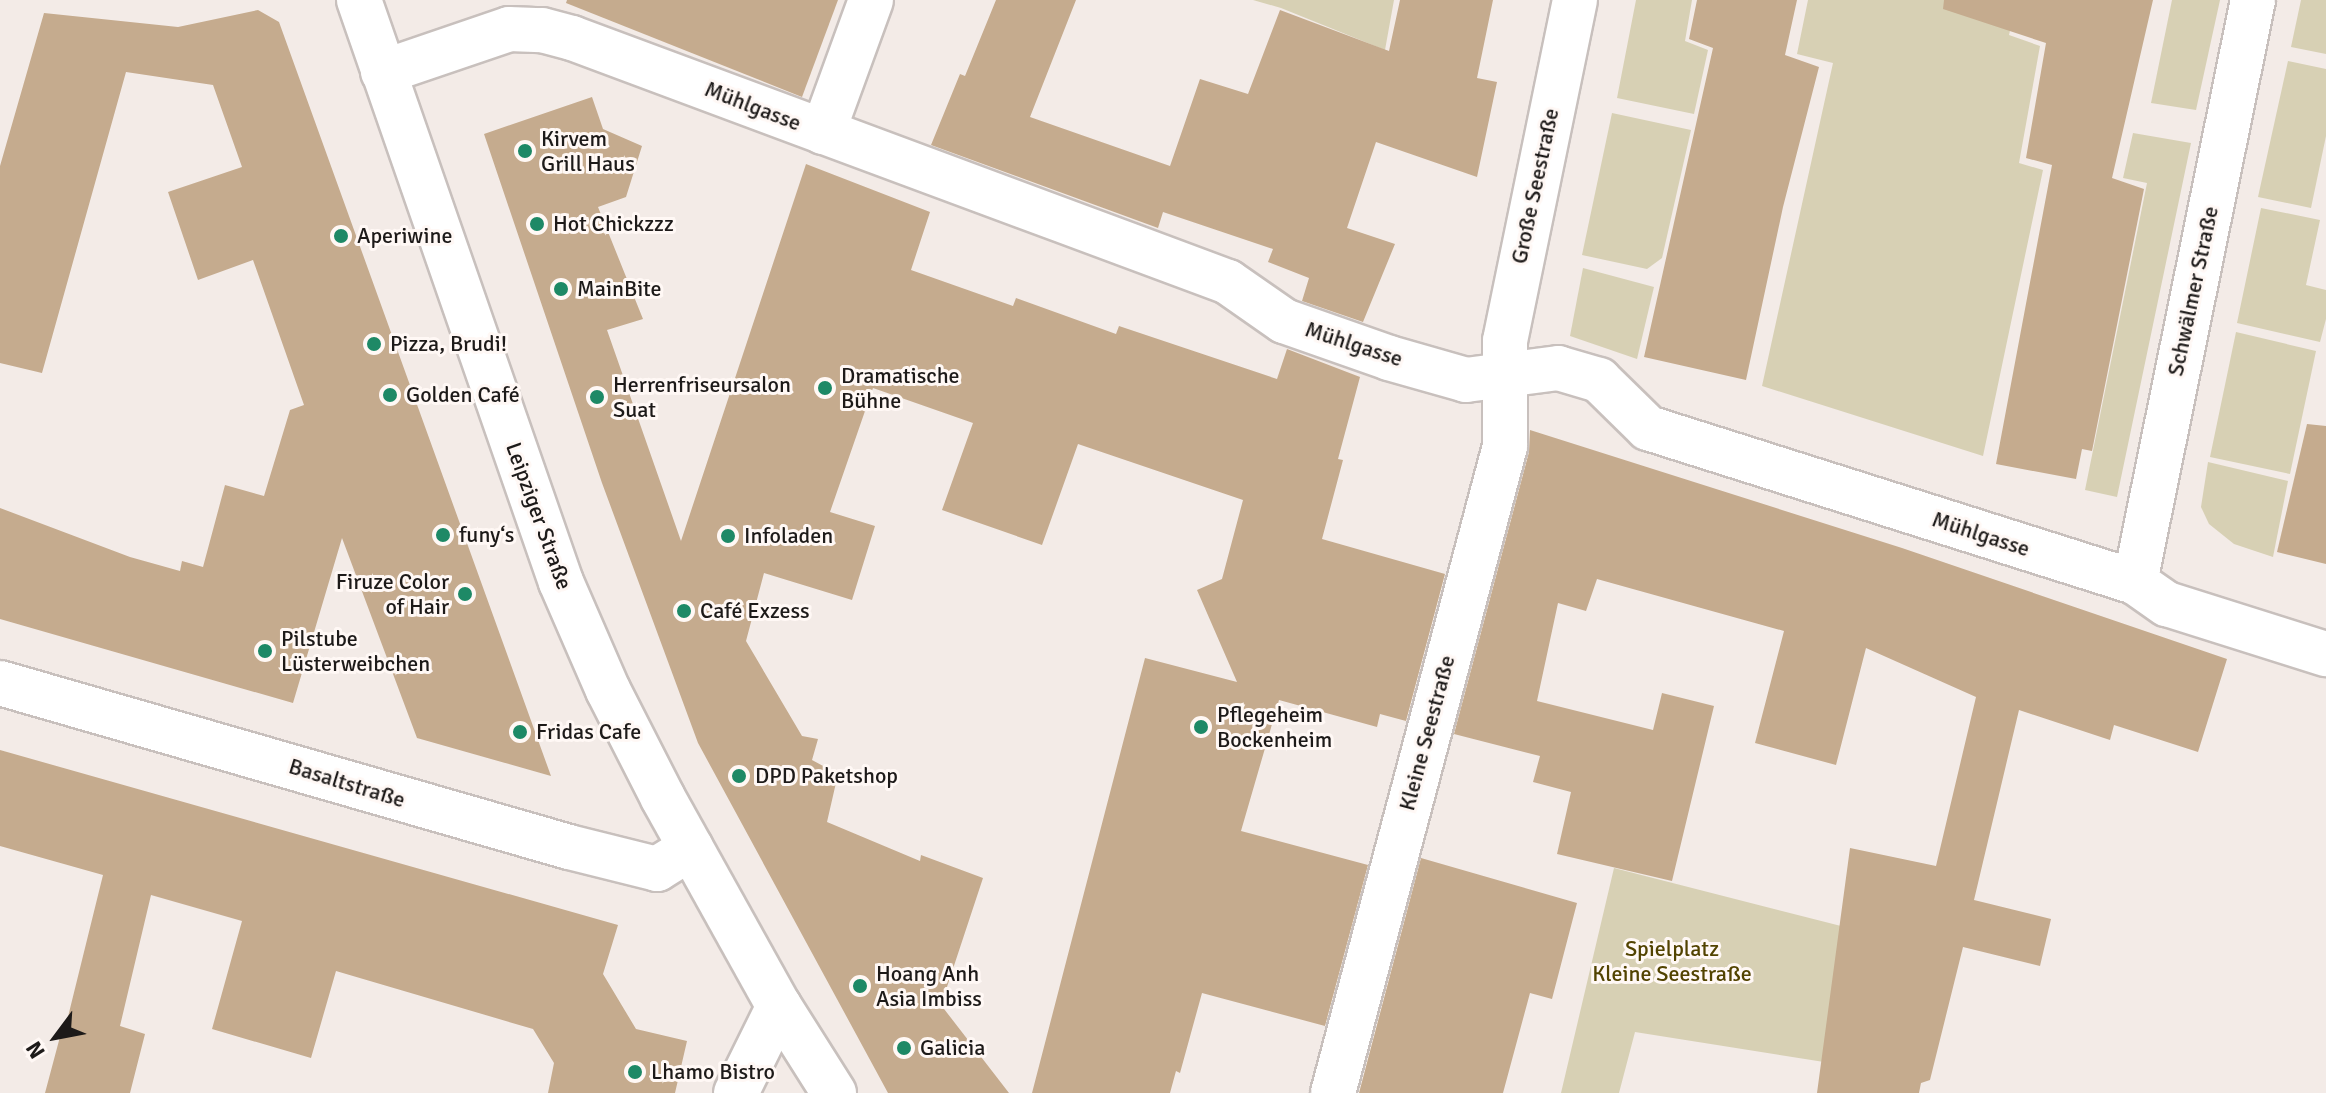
<!DOCTYPE html>
<html>
<head>
<meta charset="utf-8">
<style>
	body { margin:0 }
	#map { position:relative; width:2326px; height:1093px; overflow:hidden; background:#f3ebe7; font-family:Signika,sans-serif }
	div>[style] { position:absolute }
	.green>* { inset:0; background:#d7d0b4 }
	.building>* { inset:0; background:#c5ab8e }
	.roads { filter:drop-shadow(2px 0 #c8c0bd) drop-shadow(-2px 0 #c8c0bd) drop-shadow(0 2px #c8c0bd) drop-shadow(0 -2px #c8c0bd) }
	.street>* { height:44px; margin:-22px; padding:0 22px; transform-origin:22px; border-radius:22px; background:#fff }
	.dots>* { width:22px; height:22px; translate:-50% -50%; box-sizing:border-box; border:4px solid #fff8f5; border-radius:50% }
	span { translate:-50% -50%; white-space:nowrap; text-align:center; line-height:1.15; -webkit-text-stroke:6px #fff8f5; paint-order:stroke }
	.street-label { font-size:22px; color:#1d1a19 }
	.poi-label { font-size:22px; color:#1d1a19 }
	.left { translate:0 -50%; text-align:left }
	.right { translate:-100% -50%; text-align:right }
	.park-label { font-size:22px; color:#524300 }
	.north { position:absolute; left:16px; top:997px; width:80px; height:80px; -webkit-text-stroke:6px #fff8f5; paint-order:stroke; rotate:238deg; font-size:22px; font-weight:700; line-height:32px; text-align:center; color:#1d1a19 }
	.north::after { content:''; display:block; margin:auto; width:28px; height:36px; background:#1d1a19; clip-path:polygon(50% 0,100% 100%,50% 72%,0 100%) }
</style>
</head>
<body>
<div id="map">
	<div class="green">
		<i style="clip-path:polygon(1253px 0,1394px 0,1385px 50px,1281px 8px)"></i>
		<i style="clip-path:polygon(1636px 0,1692px 0,1685px 41px,1708px 50px,1694px 114px,1617px 98px)"></i>
		<i style="clip-path:polygon(1808px 0,2017px 0,2009px 35px,2040px 46px,2019px 163px,2043px 170px,1983px 456px,1762px 386px,1833px 63px,1797px 54px)"></i>
		<i style="clip-path:polygon(2172px 0,2220px 0,2196px 110px,2151px 103px)"></i>
		<i style="clip-path:polygon(2301px 0,2326px 0,2326px 54px,2291px 47px)"></i>
		<i style="clip-path:polygon(2288px 61px,2326px 69px,2326px 136px,2311px 208px,2258px 197px)"></i>
		<i style="clip-path:polygon(1612px 113px,1691px 130px,1662px 258px,1647px 269px,1582px 255px)"></i>
		<i style="clip-path:polygon(2133px 133px,2191px 143px,2117px 497px,2085px 490px,2147px 183px,2123px 178px)"></i>
		<i style="clip-path:polygon(2261px 208px,2320px 220px,2306px 285px,2326px 290px,2326px 319px,2320px 342px,2237px 323px)"></i>
		<i style="clip-path:polygon(1583px 268px,1654px 287px,1637px 359px,1570px 336px)"></i>
		<i style="clip-path:polygon(2236px 332px,2316px 351px,2290px 474px,2210px 457px)"></i>
		<i style="clip-path:polygon(2208px 462px,2288px 481px,2273px 557px,2234px 544px,2209px 524px,2201px 507px)"></i>
		<i style="clip-path:polygon(1614px 868px,1841px 926px,1824px 1062px,1635px 1032px,1619px 1093px,1561px 1093px)"></i>
	</div>
	<div class="building">
		<i style="clip-path:polygon(567px 0,838px 0,802px 97px,566px 3px)"></i>
		<i style="clip-path:polygon(996px 0,1076px 0,1030px 117px,1170px 166px,1200px 79px,1248px 94px,1280px 10px,1389px 51px,1400px 0,1493px 0,1477px 78px,1497px 82px,1477px 177px,1376px 142px,1347px 228px,1395px 244px,1363px 322px,1302px 301px,1309px 278px,1268px 262px,1273px 249px,1163px 212px,1158px 228px,931px 145px,960px 74px,965px 76px)"></i>
		<i style="clip-path:polygon(1697px 0,1797px 0,1785px 55px,1819px 67px,1783px 207px,1746px 380px,1644px 357px,1713px 48px,1689px 39px)"></i>
		<i style="clip-path:polygon(1944px 0,2153px 0,2112px 178px,2144px 189px,2092px 451px,2082px 449px,2076px 479px,1996px 464px,2052px 165px,2026px 158px,2046px 43px,1943px 9px)"></i>
		<i style="clip-path:polygon(258px 10px,279px 22px,551px 776px,417px 738px,342px 538px,293px 703px,0 619px,0 508px,130px 557px,180px 571px,182px 561px,203px 567px,225px 485px,264px 496px,290px 410px,304px 405px,253px 260px,198px 280px,168px 192px,242px 167px,213px 85px,126px 72px,42px 373px,0 363px,0 166px,44px 13px,178px 27px)"></i>
		<i style="clip-path:polygon(592px 97px,603px 129px,642px 146px,626px 197px,598px 207px,643px 319px,607px 330px,681px 541px,806px 164px,930px 212px,911px 270px,1013px 306px,1016px 298px,1116px 334px,1119px 326px,1277px 379px,1287px 349px,1360px 377px,1338px 459px,1343px 460px,1322px 539px,1445px 574px,1406px 721px,1380px 714px,1377px 727px,1279px 700px,1241px 831px,1368px 865px,1325px 1026px,1202px 993px,1180px 1073px,1176px 1071px,1170px 1093px,1032px 1093px,1145px 658px,1237px 682px,1197px 590px,1222px 579px,1243px 500px,1078px 444px,1042px 545px,942px 510px,973px 423px,873px 388px,830px 512px,875px 526px,852px 600px,764px 573px,746px 641px,802px 736px,818px 739px,812px 760px,838px 774px,827px 822px,920px 861px,921px 855px,983px 878px,941px 1005px,1009px 1093px,888px 1093px,698px 743px,602px 483px,484px 134px)"></i>
		<i style="clip-path:polygon(2307px 424px,2326px 426px,2326px 564px,2277px 552px)"></i>
		<i style="clip-path:polygon(1530px 430px,1902px 548px,2227px 659px,2198px 752px,2114px 725px,2110px 740px,2019px 710px,1974px 900px,2051px 919px,2040px 966px,1963px 947px,1930px 1080px,1921px 1083px,1919px 1093px,1817px 1093px,1850px 848px,1936px 866px,1976px 697px,1866px 648px,1836px 765px,1755px 743px,1784px 631px,1597px 579px,1586px 611px,1558px 603px,1537px 701px,1653px 730px,1662px 693px,1714px 706px,1672px 881px,1557px 854px,1571px 792px,1533px 782px,1540px 756px,1454px 734px,1529px 452px)"></i>
		<i style="clip-path:polygon(0 750px,618px 925px,603px 974px,636px 1029px,687px 1041px,675px 1093px,548px 1093px,554px 1063px,533px 1029px,336px 971px,311px 1058px,212px 1029px,242px 921px,151px 895px,120px 1026px,145px 1034px,130px 1093px,45px 1093px,61px 1033px,64px 1033px,103px 875px,0 846px)"></i>
		<i style="clip-path:polygon(1421px 858px,1577px 903px,1552px 999px,1530px 993px,1503px 1093px,1359px 1093px)"></i>
	</div>
	<div class="roads">
		<div class="street">
			<i style="left:359px;top:0;width:616px;rotate:70.86deg"></i>
			<i style="left:561px;top:582px;width:118px;rotate:66.5deg"></i>
			<i style="left:608px;top:690px;width:121px;rotate:63deg"></i>
			<i style="left:663px;top:798px;width:238px;rotate:60.9deg"></i>
			<i style="left:779px;top:1006px;width:103px;rotate:57.7deg"></i>
			<i style="left:383px;top:72px;width:133px;rotate:-18.8deg"></i>
			<i style="left:509px;top:29px;width:33px;rotate:2deg"></i>
			<i style="left:542px;top:30px;width:31px;rotate:15deg"></i>
			<i style="left:572px;top:38px;width:700px;rotate:20.4deg"></i>
			<i style="left:1228px;top:282px;width:68px;rotate:34.9deg"></i>
			<i style="left:1284px;top:321px;width:111px;rotate:19.4deg"></i>
			<i style="left:1389px;top:358px;width:80px;rotate:15.9deg"></i>
			<i style="left:1466px;top:380px;width:93px;rotate:-7.4deg"></i>
			<i style="left:1558px;top:368px;width:43px;rotate:16.3deg"></i>
			<i style="left:1599px;top:380px;width:69px;rotate:44.4deg"></i>
			<i style="left:1648px;top:428px;width:511px;rotate:17.55deg"></i>
			<i style="left:2135px;top:582px;width:39px;rotate:35deg"></i>
			<i style="left:2167px;top:604px;width:167px;rotate:17.5deg"></i>
			<i style="left:823px;top:132px;width:140px;rotate:-70deg"></i>
			<i style="left:2135px;top:582px;width:594px;rotate:-78.54deg"></i>
			<i style="left:0;top:683px;width:592px;rotate:16.08deg"></i>
			<i style="left:569px;top:847px;width:91px;rotate:14deg"></i>
			<i style="left:657px;top:869px;width:40px;rotate:-32deg"></i>
			<i style="left:736px;top:1093px;width:97px;rotate:-63.7deg"></i>
			<i style="left:1333px;top:1093px;width:669px;rotate:-75.11deg"></i>
			<i style="left:1505px;top:446px;width:105px;rotate:-90deg"></i>
			<i style="left:1505px;top:341px;width:348px;rotate:-78.4deg"></i>
		</div>
	</div>
	<div class="dots">
		<i style="left:525px;top:151px;background:#1e8966"></i>
		<i style="left:537px;top:224px;background:#1e8966"></i>
		<i style="left:341px;top:236px;background:#1e8966"></i>
		<i style="left:561px;top:289px;background:#1e8966"></i>
		<i style="left:374px;top:344px;background:#1e8966"></i>
		<i style="left:825px;top:388px;background:#1e8966"></i>
		<i style="left:390px;top:395px;background:#1e8966"></i>
		<i style="left:597px;top:397px;background:#1e8966"></i>
		<i style="left:443px;top:535px;background:#1e8966"></i>
		<i style="left:728px;top:536px;background:#1e8966"></i>
		<i style="left:465px;top:594px;background:#1e8966"></i>
		<i style="left:684px;top:611px;background:#1e8966"></i>
		<i style="left:265px;top:651px;background:#1e8966"></i>
		<i style="left:1201px;top:727px;background:#1e8966"></i>
		<i style="left:520px;top:732px;background:#1e8966"></i>
		<i style="left:739px;top:776px;background:#1e8966"></i>
		<i style="left:860px;top:986px;background:#1e8966"></i>
		<i style="left:904px;top:1048px;background:#1e8966"></i>
		<i style="left:635px;top:1072px;background:#1e8966"></i>
	</div>
	<div class="street-label">
		<span style="left:753px;top:106px;rotate:21deg">Mühlgasse</span>
		<span style="left:1535px;top:186px;rotate:-78deg">Große Seestraße</span>
		<span style="left:2193px;top:291px;rotate:-78deg">Schwälmer Straße</span>
		<span style="left:1354px;top:344px;rotate:18deg">Mühlgasse</span>
		<span style="left:539px;top:516px;rotate:70deg">Leipziger Straße</span>
		<span style="left:1981px;top:534px;rotate:18deg">Mühlgasse</span>
		<span style="left:1427px;top:733px;rotate:-75deg">Kleine Seestraße</span>
		<span style="left:347px;top:783px;rotate:17deg">Basaltstraße</span>
	</div>
	<div class="poi-label">
		<span class="left" style="left:541px;top:151px">Kirvem<br>Grill Haus</span>
		<span class="left" style="left:553px;top:224px">Hot Chickzzz</span>
		<span class="left" style="left:357px;top:236px">Aperiwine</span>
		<span class="left" style="left:577px;top:289px">MainBite</span>
		<span class="left" style="left:390px;top:344px">Pizza, Brudi!</span>
		<span class="left" style="left:841px;top:388px">Dramatische<br>Bühne</span>
		<span class="left" style="left:613px;top:397px">Herrenfriseursalon<br>Suat</span>
		<span class="left" style="left:406px;top:395px">Golden Café</span>
		<span class="left" style="left:459px;top:535px">funy‘s</span>
		<span class="left" style="left:744px;top:536px">Infoladen</span>
		<span class="right" style="left:449px;top:594px">Firuze Color<br>of Hair</span>
		<span class="left" style="left:700px;top:611px">Café Exzess</span>
		<span class="left" style="left:281px;top:651px">Pilstube<br>Lüsterweibchen</span>
		<span class="left" style="left:1217px;top:727px">Pflegeheim<br>Bockenheim</span>
		<span class="left" style="left:536px;top:732px">Fridas Cafe</span>
		<span class="left" style="left:755px;top:776px">DPD Paketshop</span>
		<span class="left" style="left:876px;top:986px">Hoang Anh<br>Asia Imbiss</span>
		<span class="left" style="left:920px;top:1048px">Galicia</span>
		<span class="left" style="left:651px;top:1072px">Lhamo Bistro</span>
	</div>
	<div class="park-label">
		<span style="left:1672px;top:961px">Spielplatz<br>Kleine Seestraße</span>
	</div>
	<div class="north">N</div>
</div>
</body>
</html>
